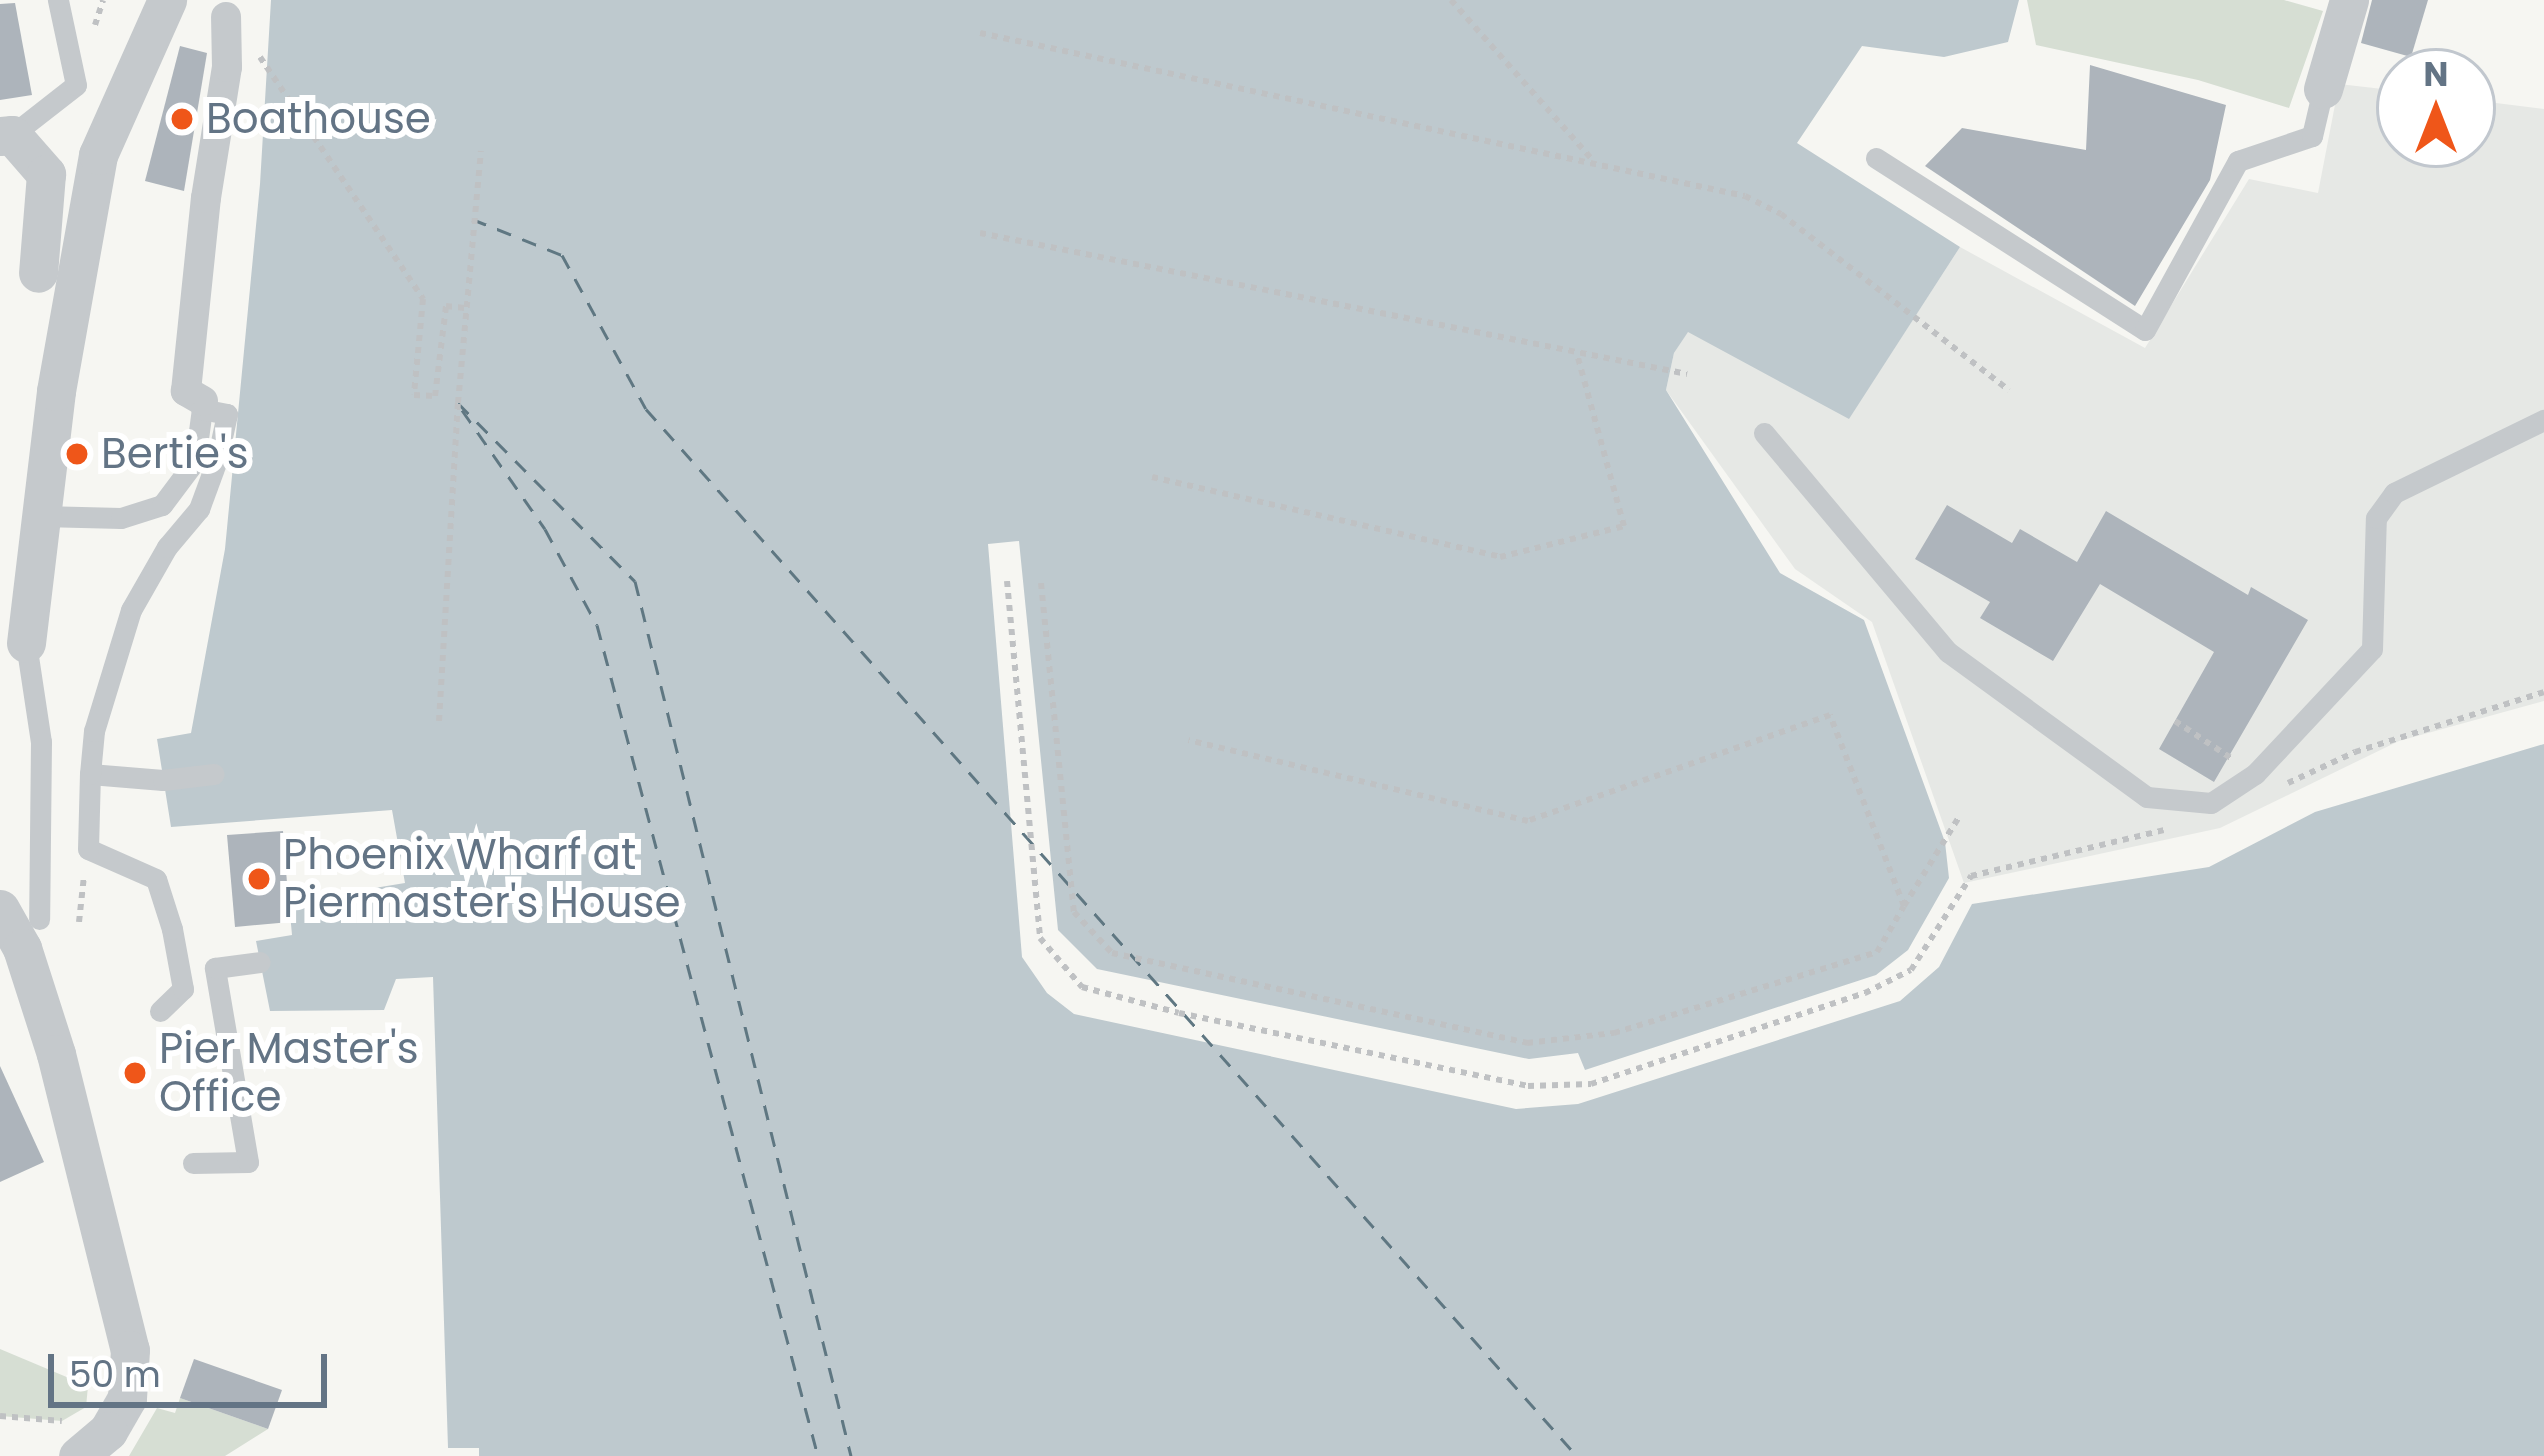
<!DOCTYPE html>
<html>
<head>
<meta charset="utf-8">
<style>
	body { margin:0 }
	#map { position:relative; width:2544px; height:1456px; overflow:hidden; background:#f6f6f2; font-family:Poppins,sans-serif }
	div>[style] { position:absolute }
	.built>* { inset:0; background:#e6e8e5 }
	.green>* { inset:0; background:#d6ded3 }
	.water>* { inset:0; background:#bec9ce }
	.ferry>* { height:3px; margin-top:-1.5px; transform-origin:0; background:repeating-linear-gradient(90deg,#5f7782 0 15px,transparent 0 27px) }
	.building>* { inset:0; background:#adb4bb }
	.path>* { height:6px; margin-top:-3px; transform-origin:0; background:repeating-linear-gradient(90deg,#bfc1c3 0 6px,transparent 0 12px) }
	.service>* { height:21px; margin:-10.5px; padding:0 10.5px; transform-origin:10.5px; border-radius:10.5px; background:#c5c9cc }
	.pedestrian>* { height:30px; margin:-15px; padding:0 15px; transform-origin:15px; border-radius:15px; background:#c5c9cc }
	.minor>* { height:39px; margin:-19.5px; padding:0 19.5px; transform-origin:19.5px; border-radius:19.5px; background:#c5c9cc }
	.dots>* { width:33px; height:33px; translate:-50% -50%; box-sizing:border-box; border:6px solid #fff; border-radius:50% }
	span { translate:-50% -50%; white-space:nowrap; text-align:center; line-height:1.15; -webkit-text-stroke:12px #fff; paint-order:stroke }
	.poi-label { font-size:42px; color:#637485 }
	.left { translate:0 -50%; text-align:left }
	.north { position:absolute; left:2376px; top:48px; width:120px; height:120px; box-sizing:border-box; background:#fff; border:3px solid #c1c7ce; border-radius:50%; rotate:0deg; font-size:33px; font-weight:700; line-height:48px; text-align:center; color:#637485 }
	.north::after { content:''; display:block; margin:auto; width:42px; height:54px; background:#ef5619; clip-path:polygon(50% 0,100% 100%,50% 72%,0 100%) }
	.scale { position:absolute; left:48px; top:1354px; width:279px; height:54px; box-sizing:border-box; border:6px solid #637485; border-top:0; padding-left:15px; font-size:36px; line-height:42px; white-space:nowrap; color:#637485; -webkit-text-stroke:9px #fff; paint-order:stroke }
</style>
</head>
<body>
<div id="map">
	<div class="built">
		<i style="clip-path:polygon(2339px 84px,2400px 91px,2400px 144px,2472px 144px,2472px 100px,2544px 109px,2544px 701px,2399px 741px,2220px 828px,1964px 883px,1872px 622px,1795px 569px,1666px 390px,1674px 353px,1688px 331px,1849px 418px,1960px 247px,2145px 348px,2249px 179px,2318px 193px)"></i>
	</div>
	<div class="green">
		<i style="clip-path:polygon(2027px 0,2284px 0,2323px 11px,2289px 108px,2198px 80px,2036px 45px)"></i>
		<i style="clip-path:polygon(0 1349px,88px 1386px,86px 1407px,62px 1421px,0 1416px)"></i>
		<i style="clip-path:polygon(180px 1398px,268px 1429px,225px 1456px,129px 1456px,157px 1408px,175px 1413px)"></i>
	</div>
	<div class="water">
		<i style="clip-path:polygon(271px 0,2019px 0,2008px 42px,1944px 57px,1862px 46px,1797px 143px,1960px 247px,1849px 419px,1688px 332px,1674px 353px,1666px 390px,1780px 573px,1864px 620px,1945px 842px,1949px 878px,1908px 950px,1876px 975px,1585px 1070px,1578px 1053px,1529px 1059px,1097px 969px,1058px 930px,1019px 541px,988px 544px,1022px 957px,1047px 993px,1074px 1014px,1516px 1109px,1578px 1104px,1900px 1001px,1939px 967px,1972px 904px,2209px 867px,2315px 812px,2544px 744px,2544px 1456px,479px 1456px,479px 1448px,448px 1448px,433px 977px,396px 979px,384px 1010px,270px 1011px,256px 941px,292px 935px,289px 902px,405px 883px,392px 810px,171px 827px,157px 739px,191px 733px,225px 549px,260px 184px)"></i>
	</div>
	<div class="ferry">
		<i style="left:472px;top:219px;width:97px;rotate:21.8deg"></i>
		<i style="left:562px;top:255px;width:175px;rotate:61.4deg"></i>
		<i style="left:646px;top:409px;width:1401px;rotate:48.36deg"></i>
		<i style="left:458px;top:403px;width:251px;rotate:45.2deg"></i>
		<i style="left:635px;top:581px;width:901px;rotate:76.13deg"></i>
		<i style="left:462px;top:410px;width:145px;rotate:55.1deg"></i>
		<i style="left:545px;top:529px;width:109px;rotate:61.6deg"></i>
		<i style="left:597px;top:625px;width:860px;rotate:75.11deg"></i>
	</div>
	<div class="building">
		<i style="clip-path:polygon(2372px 0,2428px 0,2411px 57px,2361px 43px)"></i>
		<i style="clip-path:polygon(15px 3px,32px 95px,0 100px,0 4px)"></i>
		<i style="clip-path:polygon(180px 46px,207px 53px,184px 191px,145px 181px)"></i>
		<i style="clip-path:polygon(2090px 65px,2226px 105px,2210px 180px,2135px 306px,1925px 166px,1962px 128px,2086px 150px)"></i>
		<i style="clip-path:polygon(1947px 505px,2012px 543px,2020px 529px,2077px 562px,2106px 511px,2248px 595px,2251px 587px,2308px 620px,2214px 782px,2159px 749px,2214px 652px,2100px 584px,2053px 661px,1980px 618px,1990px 602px,1915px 559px)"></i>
		<i style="clip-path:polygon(283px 831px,290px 922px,235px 927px,227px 835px)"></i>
		<i style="clip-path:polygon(0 1066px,44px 1162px,0 1182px)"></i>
		<i style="clip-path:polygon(194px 1359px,282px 1390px,268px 1429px,180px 1398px)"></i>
	</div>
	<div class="path">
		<i style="left:1451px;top:0;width:211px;rotate:48.5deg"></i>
		<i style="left:95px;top:25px;width:26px;rotate:-72deg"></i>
		<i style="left:980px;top:33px;width:782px;rotate:12.03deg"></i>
		<i style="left:1745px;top:196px;width:40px;rotate:26.6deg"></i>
		<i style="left:1781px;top:214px;width:288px;rotate:37.7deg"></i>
		<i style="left:260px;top:57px;width:292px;rotate:56deg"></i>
		<i style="left:423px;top:299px;width:96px;rotate:95.4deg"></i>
		<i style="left:414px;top:395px;width:21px;rotate:3deg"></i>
		<i style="left:435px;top:396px;width:91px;rotate:-83deg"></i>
		<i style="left:446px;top:306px;width:19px;rotate:6deg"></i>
		<i style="left:980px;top:233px;width:721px;rotate:11.28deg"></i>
		<i style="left:1152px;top:477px;width:357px;rotate:12.9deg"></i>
		<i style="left:1500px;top:557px;width:128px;rotate:-14deg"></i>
		<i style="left:1624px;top:526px;width:178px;rotate:-105.3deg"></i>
		<i style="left:1007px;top:581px;width:359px;rotate:84.7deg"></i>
		<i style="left:1040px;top:938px;width:65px;rotate:49.4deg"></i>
		<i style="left:1082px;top:987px;width:100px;rotate:15deg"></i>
		<i style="left:1179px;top:1013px;width:357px;rotate:11.8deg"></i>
		<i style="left:1528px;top:1086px;width:63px;rotate:-1.8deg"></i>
		<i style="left:1591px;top:1084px;width:289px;rotate:-18.4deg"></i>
		<i style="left:1865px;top:993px;width:51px;rotate:-26.6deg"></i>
		<i style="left:1911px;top:970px;width:112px;rotate:-57.4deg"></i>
		<i style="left:1971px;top:876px;width:198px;rotate:-13.4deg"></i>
		<i style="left:1041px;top:583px;width:331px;rotate:84.3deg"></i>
		<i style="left:1074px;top:912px;width:56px;rotate:47.2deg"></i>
		<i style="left:1112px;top:953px;width:425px;rotate:12.2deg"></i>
		<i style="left:1527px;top:1043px;width:88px;rotate:-6.6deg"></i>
		<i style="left:1614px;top:1033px;width:275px;rotate:-17.1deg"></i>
		<i style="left:1877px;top:952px;width:53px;rotate:-59.6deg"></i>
		<i style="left:1904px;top:906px;width:205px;rotate:-111.2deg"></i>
		<i style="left:1830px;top:715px;width:320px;rotate:160.7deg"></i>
		<i style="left:1528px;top:821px;width:349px;rotate:-166.6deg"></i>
		<i style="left:439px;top:721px;width:319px;rotate:-86.6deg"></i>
		<i style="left:458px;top:403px;width:253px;rotate:-84.8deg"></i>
		<i style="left:2175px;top:721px;width:67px;rotate:33.5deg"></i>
		<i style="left:2288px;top:783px;width:74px;rotate:-24.8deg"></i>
		<i style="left:2355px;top:752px;width:198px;rotate:-17.6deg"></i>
		<i style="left:1904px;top:906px;width:105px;rotate:-58.3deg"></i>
		<i style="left:79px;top:922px;width:46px;rotate:-83.8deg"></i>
		<i style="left:0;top:1416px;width:62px;rotate:4.6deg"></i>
	</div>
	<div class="service">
		<i style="left:12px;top:135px;width:81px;rotate:-38deg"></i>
		<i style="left:76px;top:85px;width:87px;rotate:-102deg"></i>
		<i style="left:1876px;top:158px;width:319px;rotate:32.6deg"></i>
		<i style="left:2145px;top:330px;width:193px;rotate:-61.2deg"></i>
		<i style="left:2238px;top:161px;width:78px;rotate:-18.7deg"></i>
		<i style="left:2312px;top:136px;width:48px;rotate:-76.8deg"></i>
		<i style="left:1764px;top:433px;width:286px;rotate:50deg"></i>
		<i style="left:1948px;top:652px;width:246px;rotate:36.1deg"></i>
		<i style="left:2147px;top:797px;width:64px;rotate:5.4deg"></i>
		<i style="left:2211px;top:803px;width:53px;rotate:-33.4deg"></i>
		<i style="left:2255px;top:774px;width:171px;rotate:-46.9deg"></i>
		<i style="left:2372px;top:649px;width:131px;rotate:-88.3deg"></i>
		<i style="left:2376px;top:518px;width:31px;rotate:-54deg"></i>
		<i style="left:2394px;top:493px;width:167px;rotate:-26deg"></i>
		<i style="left:41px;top:516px;width:80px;rotate:1.4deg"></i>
		<i style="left:121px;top:518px;width:43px;rotate:-17.6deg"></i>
		<i style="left:162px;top:505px;width:55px;rotate:-53.1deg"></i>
		<i style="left:195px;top:461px;width:61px;rotate:-82.4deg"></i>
		<i style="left:26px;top:643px;width:100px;rotate:81.4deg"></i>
		<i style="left:41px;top:742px;width:177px;rotate:90.6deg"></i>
		<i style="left:90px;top:774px;width:73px;rotate:4.7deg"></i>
		<i style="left:163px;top:780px;width:51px;rotate:-6.7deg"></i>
		<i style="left:160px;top:1011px;width:32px;rotate:-44deg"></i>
		<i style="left:183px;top:989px;width:61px;rotate:-100.4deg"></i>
		<i style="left:172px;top:929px;width:52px;rotate:-107.7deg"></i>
		<i style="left:156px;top:879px;width:74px;rotate:-156.2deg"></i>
		<i style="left:88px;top:849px;width:75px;rotate:-88.5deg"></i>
		<i style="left:90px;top:774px;width:43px;rotate:-84.7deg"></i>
		<i style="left:94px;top:731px;width:127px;rotate:-73deg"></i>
		<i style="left:131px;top:610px;width:73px;rotate:-60.3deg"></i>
		<i style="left:167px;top:547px;width:50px;rotate:-49.9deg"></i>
		<i style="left:199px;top:509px;width:52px;rotate:-69.8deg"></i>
		<i style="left:217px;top:460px;width:47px;rotate:-77.7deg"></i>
		<i style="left:227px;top:414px;width:26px;rotate:-169deg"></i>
		<i style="left:193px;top:1163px;width:55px;rotate:-1deg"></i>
		<i style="left:248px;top:1162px;width:197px;rotate:-99.7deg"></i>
		<i style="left:215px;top:968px;width:45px;rotate:-7.6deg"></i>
	</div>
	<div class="pedestrian">
		<i style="left:203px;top:401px;width:20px;rotate:-150deg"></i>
		<i style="left:186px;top:391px;width:194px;rotate:-84.1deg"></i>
		<i style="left:206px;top:198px;width:133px;rotate:-80.9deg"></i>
		<i style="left:227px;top:67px;width:50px;rotate:-91.1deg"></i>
	</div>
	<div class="minor">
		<i style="left:2323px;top:89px;width:93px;rotate:-73.7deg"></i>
		<i style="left:0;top:136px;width:12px;rotate:-5deg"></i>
		<i style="left:12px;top:135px;width:52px;rotate:48.9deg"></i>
		<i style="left:46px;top:174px;width:99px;rotate:94.6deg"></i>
		<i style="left:26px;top:643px;width:254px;rotate:-83.2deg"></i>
		<i style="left:56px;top:391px;width:240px;rotate:-79.9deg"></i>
		<i style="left:98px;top:155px;width:170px;rotate:-66deg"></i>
		<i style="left:0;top:909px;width:45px;rotate:60.6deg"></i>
		<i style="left:22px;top:948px;width:111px;rotate:72.2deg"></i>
		<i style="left:56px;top:1054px;width:305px;rotate:76deg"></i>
		<i style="left:130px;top:1350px;width:48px;rotate:93.6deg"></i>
		<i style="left:127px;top:1398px;width:38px;rotate:120deg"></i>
		<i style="left:108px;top:1431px;width:39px;rotate:140deg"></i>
	</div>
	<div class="dots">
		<i style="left:182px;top:119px;background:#ef5619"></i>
		<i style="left:77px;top:454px;background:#ef5619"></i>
		<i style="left:259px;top:879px;background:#ef5619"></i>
		<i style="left:135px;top:1073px;background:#ef5619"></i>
	</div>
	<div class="poi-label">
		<span class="left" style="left:206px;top:119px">Boathouse</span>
		<span class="left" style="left:101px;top:454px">Bertie's</span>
		<span class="left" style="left:283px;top:879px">Phoenix Wharf at<br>Piermaster's House</span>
		<span class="left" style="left:159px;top:1073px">Pier Master's<br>Office</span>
	</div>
	<div class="north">N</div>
	<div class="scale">50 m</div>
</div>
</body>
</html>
